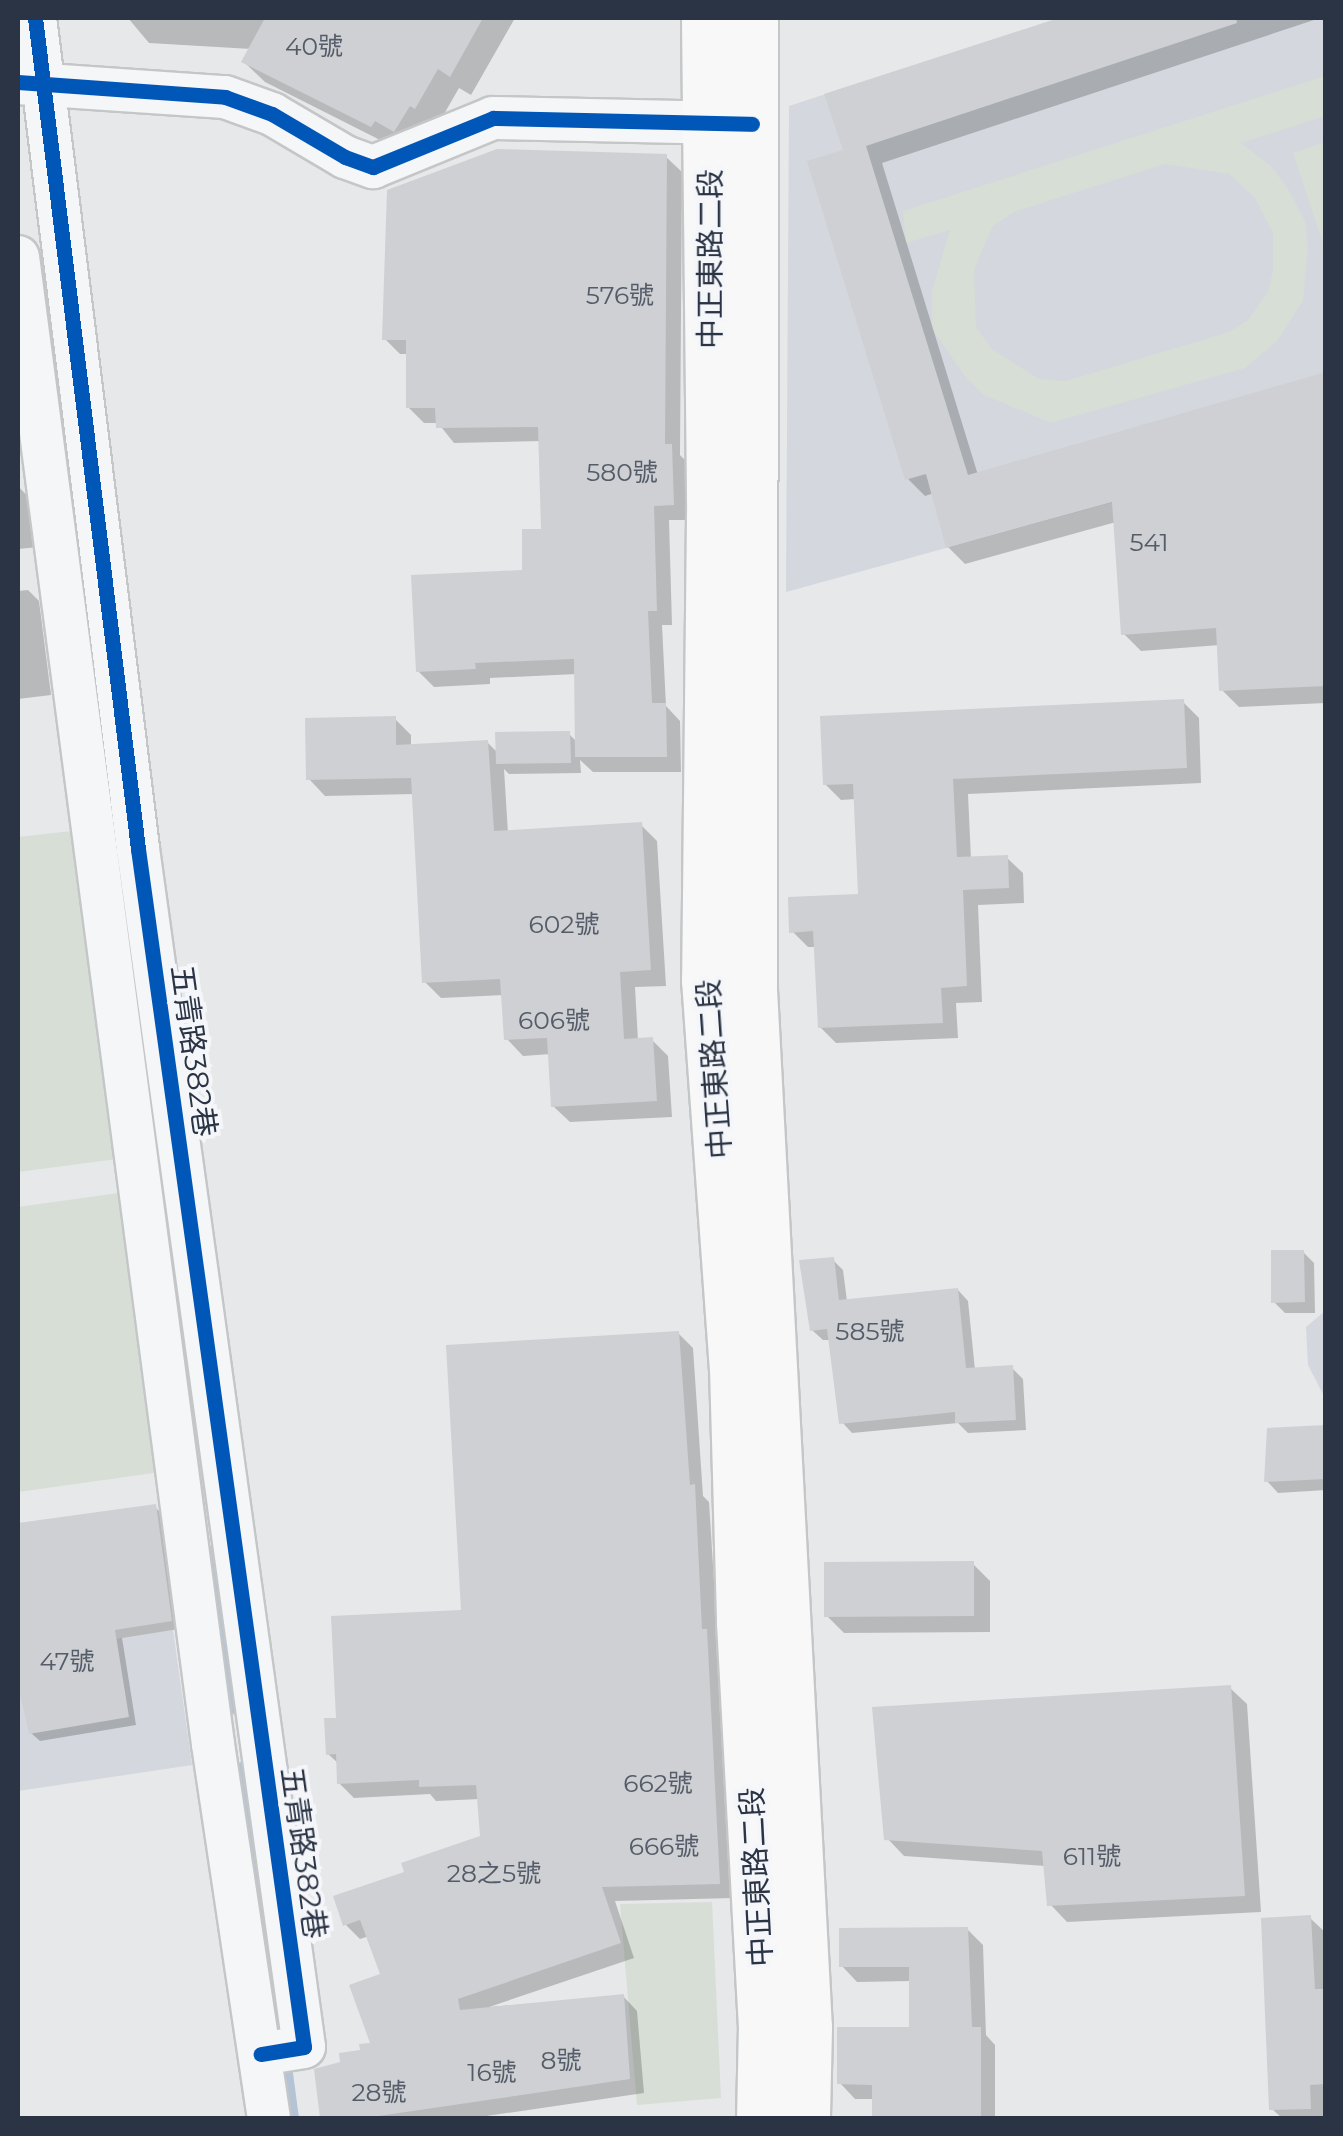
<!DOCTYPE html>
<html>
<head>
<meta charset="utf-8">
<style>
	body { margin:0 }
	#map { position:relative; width:1343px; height:2136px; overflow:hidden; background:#e6e8ea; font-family:Montserrat,"Noto Sans TC",sans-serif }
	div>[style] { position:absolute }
	.built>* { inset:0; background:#d4d7dd }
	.green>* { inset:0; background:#d6ded6 }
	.shadow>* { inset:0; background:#0003 }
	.stream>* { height:11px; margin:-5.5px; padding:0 5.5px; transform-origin:5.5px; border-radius:5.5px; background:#b4c4d5 }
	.building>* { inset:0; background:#ced0d3 }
	.roads { filter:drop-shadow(2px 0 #c4c6c8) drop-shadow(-2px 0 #c4c6c8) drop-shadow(0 2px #c4c6c8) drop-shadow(0 -2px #c4c6c8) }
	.minor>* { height:42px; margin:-21px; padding:0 21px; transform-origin:21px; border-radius:21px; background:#f5f6f7 }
	.major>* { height:52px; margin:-26px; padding:0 26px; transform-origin:26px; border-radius:26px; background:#f8f8f8 }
	.cycleway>* { height:15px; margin:-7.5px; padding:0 7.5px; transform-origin:7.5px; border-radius:7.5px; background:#0057b8 }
	span { translate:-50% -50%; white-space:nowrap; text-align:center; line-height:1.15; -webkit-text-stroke:8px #f4f6f9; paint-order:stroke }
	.number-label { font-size:25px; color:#545c69 }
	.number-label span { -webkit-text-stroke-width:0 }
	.street-label { font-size:30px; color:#2b3445 }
	.frame { position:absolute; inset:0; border:20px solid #2b3445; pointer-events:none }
</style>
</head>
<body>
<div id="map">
	<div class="built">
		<i style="clip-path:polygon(1059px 18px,1325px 18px,1325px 444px,786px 592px,789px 106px)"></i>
		<i style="clip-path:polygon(1325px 1311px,1326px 1311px,1325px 1398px,1308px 1365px,1306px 1327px)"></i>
		<i style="clip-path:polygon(173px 1630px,192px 1765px,18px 1791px,18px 1654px)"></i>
	</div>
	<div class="green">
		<i style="clip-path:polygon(evenodd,1325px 76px,1325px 116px,1241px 143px,1272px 167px,1288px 189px,1305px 221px,1308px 249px,1303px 301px,1277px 341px,1245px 368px,1051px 423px,984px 395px,967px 379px,932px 329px,932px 291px,950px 230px,906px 243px,903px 211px,1325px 76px,1165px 164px,1229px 174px,1255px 198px,1273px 233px,1273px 270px,1268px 292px,1248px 320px,1229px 332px,1066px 381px,1039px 379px,992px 349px,976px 327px,974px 269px,993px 226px,1014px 212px,1165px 164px)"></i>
		<i style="clip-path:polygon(1325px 142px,1326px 142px,1325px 250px,1293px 153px)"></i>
		<i style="clip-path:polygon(72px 831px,117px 1159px,18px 1172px,18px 837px)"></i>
		<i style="clip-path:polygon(126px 1192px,161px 1472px,18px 1492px,18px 1207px)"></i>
		<i style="clip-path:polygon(712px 1902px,721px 2098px,637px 2105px,620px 1904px)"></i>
	</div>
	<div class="shadow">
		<i style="clip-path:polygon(128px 18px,353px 18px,351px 21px,390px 42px,403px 18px,515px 18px,471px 95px,459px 88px,436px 128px,392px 146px,265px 82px,244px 62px,251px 49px,149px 43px)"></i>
		<i style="clip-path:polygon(1067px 18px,1320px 18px,882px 163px,978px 475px,1326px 374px,1326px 703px,1239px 707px,1222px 690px,1220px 645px,1141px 651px,1124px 634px,1116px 522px,965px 564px,948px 547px,934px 493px,925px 496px,908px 479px,846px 151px,827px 96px)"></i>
		<i style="clip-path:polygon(666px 157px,682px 172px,680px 455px,687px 462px,688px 520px,669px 520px,672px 625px,662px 625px,666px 706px,680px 721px,681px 772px,593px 772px,580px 760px,581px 773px,509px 774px,504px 769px,508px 833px,641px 825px,657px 841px,666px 986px,635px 987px,638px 1041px,652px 1040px,668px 1056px,672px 1117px,570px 1122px,553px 1106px,551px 1054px,523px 1056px,507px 1039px,504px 995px,441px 998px,425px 982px,414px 794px,325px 796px,309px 779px,395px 719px,411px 735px,411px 746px,487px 742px,498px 753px,569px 734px,577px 742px,577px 674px,490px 678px,490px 684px,434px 687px,418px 671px,525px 572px,544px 531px,541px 441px,454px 443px,438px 423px,424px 423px,408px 407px,408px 354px,400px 354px,385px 339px)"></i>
		<i style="clip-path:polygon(18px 486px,33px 502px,39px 547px,18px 549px)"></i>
		<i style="clip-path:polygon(28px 590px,39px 601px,51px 695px,18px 699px,18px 591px)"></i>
		<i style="clip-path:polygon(1183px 702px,1199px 718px,1201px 783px,968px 794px,971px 859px,1007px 858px,1023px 873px,1024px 903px,978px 905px,982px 1002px,956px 1003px,958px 1038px,836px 1043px,820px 1027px,816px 947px,808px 947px,792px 931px,861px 896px,856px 799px,841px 800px,825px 784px)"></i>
		<i style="clip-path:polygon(1303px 1252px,1314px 1263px,1315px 1313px,1285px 1313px,1274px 1302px)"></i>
		<i style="clip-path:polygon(833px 1260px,843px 1270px,847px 1301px,958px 1290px,968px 1301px,975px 1370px,1012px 1368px,1023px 1379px,1026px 1430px,968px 1433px,958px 1423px,852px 1433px,842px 1422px,831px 1340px,823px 1340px,812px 1330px)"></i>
		<i style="clip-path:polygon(678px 1333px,693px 1348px,703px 1496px,709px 1502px,734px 1898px,615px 1901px,634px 1958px,489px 2007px,623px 1996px,637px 2011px,644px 2093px,473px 2118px,323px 2118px,317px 2071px,343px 2064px,373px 2045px,383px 1976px,369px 1936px,360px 1939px,345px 1924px,407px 1873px,483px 1837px,480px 1799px,436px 1801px,430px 1794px,354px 1798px,339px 1783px,339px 1764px,328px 1754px,339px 1720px,464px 1612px)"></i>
		<i style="clip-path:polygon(1326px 1427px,1326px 1490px,1278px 1493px,1267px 1481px)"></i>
		<i style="clip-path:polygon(155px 1507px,164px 1516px,179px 1629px,122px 1638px,136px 1725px,40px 1741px,31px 1733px,24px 1693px,18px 1694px,18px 1525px)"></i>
		<i style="clip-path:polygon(973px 1564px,990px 1581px,990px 1632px,844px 1633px,827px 1616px)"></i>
		<i style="clip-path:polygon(1230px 1688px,1247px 1704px,1261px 1912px,1067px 1922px,1050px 1904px,1046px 1866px,904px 1856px,887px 1838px)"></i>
		<i style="clip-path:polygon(1310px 1918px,1326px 1933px,1325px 2118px,1282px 2118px,1272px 2109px)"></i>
		<i style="clip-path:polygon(967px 1929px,983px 1945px,986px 2035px,995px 2045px,995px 2118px,874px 2118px,874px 2099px,855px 2099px,840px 2083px,911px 2029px,911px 1981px,857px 1982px,842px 1966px)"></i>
	</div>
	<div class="stream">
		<i style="left:214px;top:1549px;width:161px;rotate:82.5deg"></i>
		<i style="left:243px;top:1766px;width:232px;rotate:82.1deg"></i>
		<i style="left:285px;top:2058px;width:61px;rotate:82.4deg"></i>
	</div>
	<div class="building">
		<i style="clip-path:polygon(265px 18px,483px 18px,450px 77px,438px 69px,415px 109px,410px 106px,394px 132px,375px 121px,371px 127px,241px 62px)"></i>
		<i style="clip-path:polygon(1059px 18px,1236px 18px,1237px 23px,866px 146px,968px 475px,1326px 372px,1326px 686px,1219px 691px,1216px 628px,1121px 635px,1112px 502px,946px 548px,926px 474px,905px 480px,807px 161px,843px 150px,824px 94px)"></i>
		<i style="clip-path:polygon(497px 149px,667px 154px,665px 444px,672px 444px,674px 505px,654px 506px,657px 611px,648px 611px,652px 703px,666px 703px,667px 757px,575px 757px,574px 659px,475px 663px,476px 669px,416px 672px,411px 575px,522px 570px,522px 529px,541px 529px,538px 427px,436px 428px,435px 408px,406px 408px,406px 340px,382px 340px,387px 190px)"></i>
		<i style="clip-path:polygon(1184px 699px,1187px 768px,953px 779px,957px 857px,1008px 855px,1009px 888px,963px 890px,967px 986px,941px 988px,943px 1023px,818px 1028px,813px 931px,789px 933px,788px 897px,858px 894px,853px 784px,823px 785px,820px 716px)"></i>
		<i style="clip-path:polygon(396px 716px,396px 745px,488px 740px,494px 831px,642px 822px,651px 970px,620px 972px,624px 1039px,653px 1037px,657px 1101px,551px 1107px,547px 1038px,504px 1040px,500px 979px,422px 983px,411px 778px,306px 780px,305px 718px)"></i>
		<i style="clip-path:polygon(570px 731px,571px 763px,496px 764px,495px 732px)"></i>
		<i style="clip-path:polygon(1271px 1250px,1304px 1250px,1305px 1302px,1271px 1303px)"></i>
		<i style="clip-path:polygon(834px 1257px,839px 1300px,958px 1288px,966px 1368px,1013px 1365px,1016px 1420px,955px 1423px,955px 1412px,839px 1424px,827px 1329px,810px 1331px,799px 1260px)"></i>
		<i style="clip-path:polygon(679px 1331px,690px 1485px,695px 1484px,702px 1629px,707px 1629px,720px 1884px,602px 1887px,621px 1943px,458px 1999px,460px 2010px,624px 1994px,630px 2079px,365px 2118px,320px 2118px,314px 2069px,340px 2062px,339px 2053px,360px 2050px,359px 2044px,370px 2043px,349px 1985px,380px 1974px,360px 1920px,343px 1926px,333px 1896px,404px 1872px,401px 1863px,480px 1836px,476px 1785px,419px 1787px,419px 1780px,337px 1784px,336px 1754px,326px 1755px,324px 1718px,336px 1718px,331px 1616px,461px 1610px,446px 1345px)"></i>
		<i style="clip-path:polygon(1326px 1425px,1326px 1479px,1264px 1482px,1267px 1428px)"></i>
		<i style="clip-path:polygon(156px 1504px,172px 1621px,115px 1630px,129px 1717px,29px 1734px,18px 1685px,18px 1523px)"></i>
		<i style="clip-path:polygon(974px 1561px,974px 1616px,824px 1617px,824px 1562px)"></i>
		<i style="clip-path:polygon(1231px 1685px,1245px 1896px,1047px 1906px,1042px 1851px,884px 1840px,872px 1707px)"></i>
		<i style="clip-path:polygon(1311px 1915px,1315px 1989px,1326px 1989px,1326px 2084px,1310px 2085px,1311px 2109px,1269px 2110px,1261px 1918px)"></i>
		<i style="clip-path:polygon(968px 1927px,972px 2027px,981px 2027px,981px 2118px,872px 2118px,872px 2085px,837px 2084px,837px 2027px,909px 2027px,909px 1967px,839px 1967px,839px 1928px)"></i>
	</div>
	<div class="roads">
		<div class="minor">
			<i style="left:35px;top:18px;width:837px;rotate:82.93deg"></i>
			<i style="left:138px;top:849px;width:1209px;rotate:82.11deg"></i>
			<i style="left:304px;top:2047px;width:44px;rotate:170.8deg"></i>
			<i style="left:18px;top:83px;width:207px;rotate:3.9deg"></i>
			<i style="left:225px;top:97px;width:50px;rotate:19.9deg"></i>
			<i style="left:272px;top:114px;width:85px;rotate:30.5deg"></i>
			<i style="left:345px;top:157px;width:30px;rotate:20deg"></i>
			<i style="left:373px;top:167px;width:130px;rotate:-22.2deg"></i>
			<i style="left:493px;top:118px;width:248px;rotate:1.2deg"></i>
			<i style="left:18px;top:257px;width:1500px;rotate:82.53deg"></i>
			<i style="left:213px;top:1744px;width:378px;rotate:81.5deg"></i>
		</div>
		<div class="major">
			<i style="left:708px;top:18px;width:497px;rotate:89.4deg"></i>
			<i style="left:713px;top:515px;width:465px;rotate:90.6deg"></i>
			<i style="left:708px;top:980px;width:389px;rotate:85.9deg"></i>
			<i style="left:736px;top:1368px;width:254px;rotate:88.4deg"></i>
			<i style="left:743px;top:1622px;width:404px;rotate:86.9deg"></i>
			<i style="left:765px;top:2025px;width:93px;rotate:91.2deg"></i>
			<i style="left:752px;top:18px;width:972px;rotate:90.06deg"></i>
			<i style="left:751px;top:990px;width:1039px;rotate:86.97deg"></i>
			<i style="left:806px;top:2028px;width:90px;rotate:91.3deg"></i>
		</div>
	</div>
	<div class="cycleway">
		<i style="left:35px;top:18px;width:837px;rotate:82.93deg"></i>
		<i style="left:138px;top:849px;width:1209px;rotate:82.11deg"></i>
		<i style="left:304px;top:2047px;width:44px;rotate:170.8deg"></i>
		<i style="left:18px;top:82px;width:208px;rotate:4.1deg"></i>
		<i style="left:225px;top:97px;width:50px;rotate:19.9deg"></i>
		<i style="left:272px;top:114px;width:85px;rotate:30.5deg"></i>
		<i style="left:345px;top:157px;width:30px;rotate:20deg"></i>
		<i style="left:373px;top:167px;width:130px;rotate:-22.2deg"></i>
		<i style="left:493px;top:118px;width:259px;rotate:1.3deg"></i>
	</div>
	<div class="number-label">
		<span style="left:314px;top:46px">40號</span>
		<span style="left:620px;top:295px">576號</span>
		<span style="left:622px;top:472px">580號</span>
		<span style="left:1149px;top:542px">541</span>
		<span style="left:564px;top:924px">602號</span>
		<span style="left:554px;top:1020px">606號</span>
		<span style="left:870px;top:1331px">585號</span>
		<span style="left:67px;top:1661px">47號</span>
		<span style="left:658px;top:1783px">662號</span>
		<span style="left:664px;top:1846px">666號</span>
		<span style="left:1092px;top:1856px">611號</span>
		<span style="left:494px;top:1873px">28之5號</span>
		<span style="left:561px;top:2060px">8號</span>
		<span style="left:492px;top:2072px">16號</span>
		<span style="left:379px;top:2092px">28號</span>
	</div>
	<div class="street-label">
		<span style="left:711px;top:259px;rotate:-90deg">中正東路二段</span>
		<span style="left:193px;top:1051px;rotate:82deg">五青路382巷</span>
		<span style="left:715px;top:1069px;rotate:-94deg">中正東路二段</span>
		<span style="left:303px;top:1853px;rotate:82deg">五青路382巷</span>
		<span style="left:757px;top:1877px;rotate:-93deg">中正東路二段</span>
	</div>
	<div class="frame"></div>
</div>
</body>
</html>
